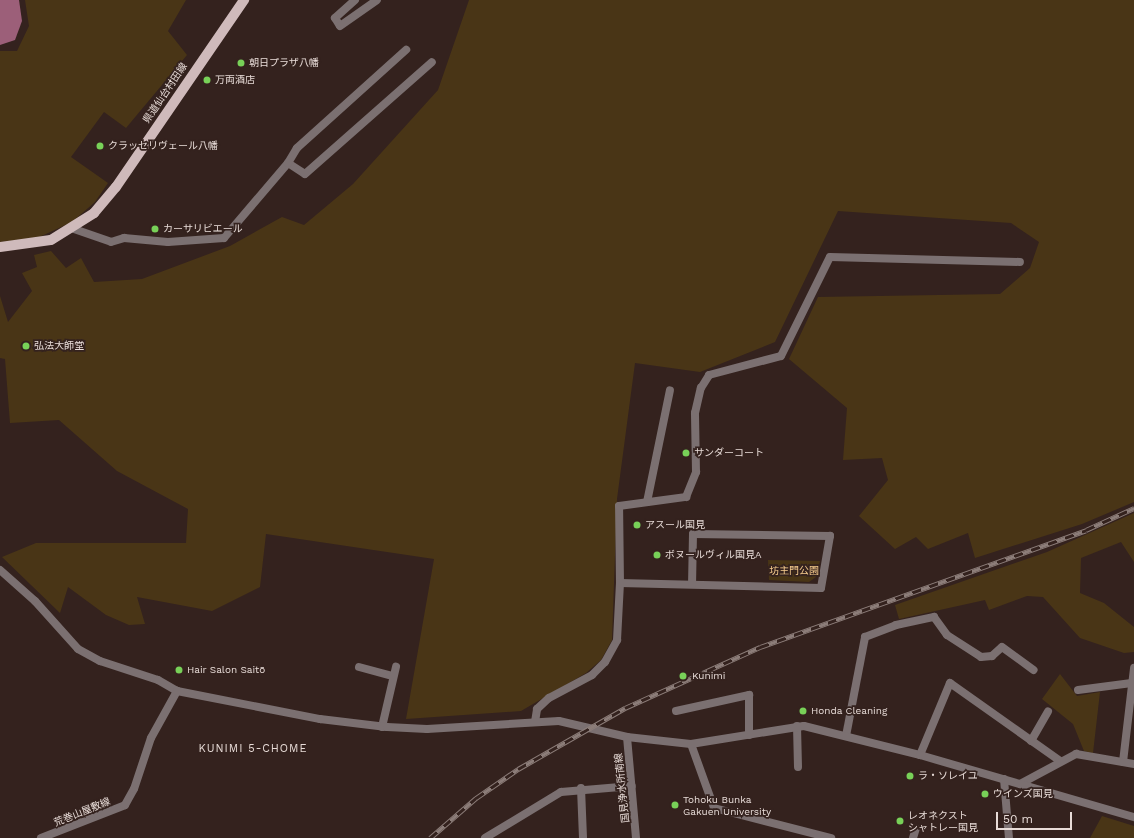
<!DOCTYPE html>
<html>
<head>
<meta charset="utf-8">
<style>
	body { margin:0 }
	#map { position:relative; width:1134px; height:838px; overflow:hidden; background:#34221e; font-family:"Work Sans","Noto Sans JP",sans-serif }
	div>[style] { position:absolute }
	.green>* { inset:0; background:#493516 }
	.water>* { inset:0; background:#9c5f79 }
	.minor>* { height:8px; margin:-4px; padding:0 4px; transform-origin:4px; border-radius:4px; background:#7b7071 }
	.tertiary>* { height:8px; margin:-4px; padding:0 4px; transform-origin:4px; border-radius:4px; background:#7b7071 }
	.primary>* { height:10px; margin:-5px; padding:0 5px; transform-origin:5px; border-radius:5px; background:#cfbabb }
	.rail>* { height:4.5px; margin-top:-2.25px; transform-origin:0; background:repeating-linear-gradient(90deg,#34221e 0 9px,#8c7d79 0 18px); box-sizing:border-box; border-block:1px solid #8c7d79 }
	.dots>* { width:11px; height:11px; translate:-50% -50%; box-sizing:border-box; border:2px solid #34221e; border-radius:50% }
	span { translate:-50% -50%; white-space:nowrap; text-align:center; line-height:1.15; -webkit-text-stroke:3.5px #34221e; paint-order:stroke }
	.poi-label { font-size:10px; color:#e8dcd8 }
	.left { translate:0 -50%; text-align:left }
	.street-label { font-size:10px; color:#e8dcd8 }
	.park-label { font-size:10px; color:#f8cd8e }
	.neighbourhood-label { font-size:11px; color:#e8dcd8; letter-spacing:1px }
	.scale { position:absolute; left:996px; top:812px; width:76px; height:18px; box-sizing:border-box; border:2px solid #e8dcd8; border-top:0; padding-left:5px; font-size:12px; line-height:14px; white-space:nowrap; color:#e8dcd8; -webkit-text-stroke:3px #34221e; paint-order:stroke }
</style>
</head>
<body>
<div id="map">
	<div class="green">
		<i style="clip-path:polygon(25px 0,186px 0,168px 31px,187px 55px,126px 128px,104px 112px,71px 157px,108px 183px,95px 202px,72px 222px,35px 239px,0 242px,0 51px,17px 51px,29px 26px)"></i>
		<i style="clip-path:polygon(469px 0,1134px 0,1134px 502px,1082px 524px,975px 558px,968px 533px,928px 549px,916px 537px,895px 549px,859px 516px,888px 480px,882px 458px,843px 460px,847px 408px,789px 359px,818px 297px,1000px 294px,1030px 268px,1039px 242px,1011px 223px,838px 211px,775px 342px,700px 372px,635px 363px,617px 499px,612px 640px,601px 660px,586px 673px,521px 711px,406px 719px,434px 559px,266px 534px,260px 587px,212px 611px,137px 597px,145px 624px,129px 625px,106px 615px,68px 587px,60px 613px,2px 557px,36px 543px,186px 543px,188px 509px,117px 471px,59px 420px,10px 423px,5px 359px,0 358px,0 296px,8px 322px,32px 291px,22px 273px,37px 267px,34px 255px,51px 251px,66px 268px,81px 258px,94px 282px,142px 279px,230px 246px,282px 217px,304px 225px,353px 184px,438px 90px)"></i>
		<i style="clip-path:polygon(1134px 513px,1134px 562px,1121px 542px,1081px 558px,1080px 593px,1104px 603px,1134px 627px,1134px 652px,1124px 653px,1080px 638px,1043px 597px,1027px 596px,989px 610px,985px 600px,899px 619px,895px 605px,1047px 552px)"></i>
		<i style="clip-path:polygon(768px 560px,820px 561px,816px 577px,809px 582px,769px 580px)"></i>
		<i style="clip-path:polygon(1060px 674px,1077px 696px,1100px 692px,1093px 753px,1084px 751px,1073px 724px,1042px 699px)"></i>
		<i style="clip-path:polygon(1102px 816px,1134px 826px,1134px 838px,1090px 838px)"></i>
	</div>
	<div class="water">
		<i style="clip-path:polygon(0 0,19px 0,22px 21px,15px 40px,0 45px)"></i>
	</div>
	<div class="minor">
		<i style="left:355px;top:0;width:27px;rotate:138deg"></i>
		<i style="left:335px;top:18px;width:9px;rotate:58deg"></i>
		<i style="left:340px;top:26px;width:45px;rotate:-35.1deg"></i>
		<i style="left:288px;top:163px;width:20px;rotate:33deg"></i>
		<i style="left:305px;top:174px;width:169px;rotate:-41.4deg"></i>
		<i style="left:74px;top:229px;width:39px;rotate:19deg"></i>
		<i style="left:111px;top:242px;width:14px;rotate:-17deg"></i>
		<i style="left:124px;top:238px;width:44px;rotate:5.2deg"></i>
		<i style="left:168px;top:242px;width:56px;rotate:-4.1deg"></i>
		<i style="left:224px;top:238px;width:99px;rotate:-49.5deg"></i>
		<i style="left:288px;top:163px;width:17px;rotate:-59deg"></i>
		<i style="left:297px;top:148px;width:147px;rotate:-42deg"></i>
		<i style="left:647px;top:502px;width:114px;rotate:-78.4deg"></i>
		<i style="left:0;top:570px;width:47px;rotate:41.5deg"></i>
		<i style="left:35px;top:601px;width:64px;rotate:48.1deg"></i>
		<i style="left:78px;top:649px;width:25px;rotate:29deg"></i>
		<i style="left:100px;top:661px;width:61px;rotate:18.1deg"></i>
		<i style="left:158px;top:680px;width:22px;rotate:30deg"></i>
		<i style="left:620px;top:583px;width:77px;rotate:-90.7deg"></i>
		<i style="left:619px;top:506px;width:68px;rotate:-7.7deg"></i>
		<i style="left:686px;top:497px;width:27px;rotate:-68deg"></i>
		<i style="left:696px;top:472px;width:59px;rotate:-91deg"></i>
		<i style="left:695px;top:413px;width:26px;rotate:-77deg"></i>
		<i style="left:701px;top:388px;width:15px;rotate:-58deg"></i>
		<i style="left:709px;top:375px;width:74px;rotate:-14.8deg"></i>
		<i style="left:781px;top:356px;width:110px;rotate:-63.7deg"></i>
		<i style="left:830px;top:257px;width:190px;rotate:1.5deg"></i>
		<i style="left:359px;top:667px;width:35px;rotate:15deg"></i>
		<i style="left:1078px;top:690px;width:54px;rotate:-7.4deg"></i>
		<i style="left:676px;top:711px;width:75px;rotate:-12.4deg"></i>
		<i style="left:749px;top:695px;width:40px;rotate:90deg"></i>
		<i style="left:535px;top:722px;width:13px;rotate:-81deg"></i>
		<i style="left:537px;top:709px;width:16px;rotate:-43deg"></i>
		<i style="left:549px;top:698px;width:49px;rotate:-28.1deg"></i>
		<i style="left:592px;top:675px;width:18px;rotate:-45deg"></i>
		<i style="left:605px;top:662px;width:25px;rotate:-61deg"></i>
		<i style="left:617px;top:640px;width:57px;rotate:-87deg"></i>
		<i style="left:620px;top:583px;width:201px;rotate:1.4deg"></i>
		<i style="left:821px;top:588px;width:53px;rotate:-80.2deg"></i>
		<i style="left:830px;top:536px;width:137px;rotate:-179.2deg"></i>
		<i style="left:693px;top:534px;width:50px;rotate:91.1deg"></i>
		<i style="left:797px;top:726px;width:41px;rotate:88.6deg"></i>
		<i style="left:382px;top:727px;width:62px;rotate:-76.9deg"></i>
		<i style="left:846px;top:736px;width:101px;rotate:-79.1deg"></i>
		<i style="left:865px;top:637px;width:33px;rotate:-21deg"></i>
		<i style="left:896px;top:625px;width:39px;rotate:-12deg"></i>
		<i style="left:934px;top:617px;width:22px;rotate:54deg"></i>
		<i style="left:947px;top:635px;width:40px;rotate:32.9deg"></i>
		<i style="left:981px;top:657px;width:11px;rotate:-5deg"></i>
		<i style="left:992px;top:656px;width:13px;rotate:-42deg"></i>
		<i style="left:1002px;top:647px;width:39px;rotate:36deg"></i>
		<i style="left:1031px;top:741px;width:34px;rotate:-60deg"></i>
		<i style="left:691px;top:744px;width:68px;rotate:70.2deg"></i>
		<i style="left:714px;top:808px;width:121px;rotate:14.4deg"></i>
		<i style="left:920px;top:755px;width:78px;rotate:-67.4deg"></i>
		<i style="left:950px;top:683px;width:135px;rotate:35.3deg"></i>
		<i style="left:1123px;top:762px;width:95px;rotate:-83.3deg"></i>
		<i style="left:1004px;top:779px;width:59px;rotate:85.2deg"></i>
		<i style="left:1020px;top:784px;width:64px;rotate:-28.2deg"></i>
		<i style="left:1076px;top:754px;width:59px;rotate:9.8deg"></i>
		<i style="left:581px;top:788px;width:50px;rotate:87.7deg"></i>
		<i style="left:485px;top:838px;width:89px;rotate:-31.2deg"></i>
		<i style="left:561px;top:792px;width:71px;rotate:-4.8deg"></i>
		<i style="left:913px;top:838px;width:10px;rotate:-73deg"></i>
	</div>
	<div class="tertiary">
		<i style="left:627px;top:737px;width:101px;rotate:84.9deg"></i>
		<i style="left:41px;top:838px;width:90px;rotate:-21.4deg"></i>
		<i style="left:125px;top:805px;width:18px;rotate:-61deg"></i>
		<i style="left:134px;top:789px;width:54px;rotate:-71.6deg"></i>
		<i style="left:151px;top:738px;width:54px;rotate:-61deg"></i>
		<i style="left:177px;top:691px;width:146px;rotate:11.1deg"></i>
		<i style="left:320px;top:719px;width:67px;rotate:6.8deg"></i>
		<i style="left:387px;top:727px;width:40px;rotate:2.9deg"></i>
		<i style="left:427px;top:729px;width:132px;rotate:-3.5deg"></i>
		<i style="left:559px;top:721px;width:70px;rotate:13.2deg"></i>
		<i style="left:627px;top:737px;width:64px;rotate:6.2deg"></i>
		<i style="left:691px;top:744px;width:114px;rotate:-9.1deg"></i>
		<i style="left:804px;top:726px;width:120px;rotate:14deg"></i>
		<i style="left:920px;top:755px;width:223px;rotate:16.2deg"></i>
	</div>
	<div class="primary">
		<i style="left:0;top:247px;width:51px;rotate:-7.8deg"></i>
		<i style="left:51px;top:240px;width:51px;rotate:-32.1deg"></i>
		<i style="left:94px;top:213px;width:34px;rotate:-50deg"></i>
		<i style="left:116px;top:187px;width:227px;rotate:-55.6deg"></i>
	</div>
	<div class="rail">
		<i style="left:430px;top:838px;width:61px;rotate:-41deg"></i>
		<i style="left:476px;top:798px;width:51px;rotate:-34.6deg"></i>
		<i style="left:518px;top:769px;width:123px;rotate:-29.7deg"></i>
		<i style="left:625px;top:708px;width:148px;rotate:-24.3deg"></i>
		<i style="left:760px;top:647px;width:346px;rotate:-19.7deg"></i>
		<i style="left:1086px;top:530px;width:53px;rotate:-24.6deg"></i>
	</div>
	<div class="dots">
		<i style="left:241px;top:63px;background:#78d158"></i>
		<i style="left:207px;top:80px;background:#78d158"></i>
		<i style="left:100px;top:146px;background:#78d158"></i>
		<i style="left:155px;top:229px;background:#78d158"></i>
		<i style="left:26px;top:346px;background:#78d158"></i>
		<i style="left:686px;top:453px;background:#78d158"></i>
		<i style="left:637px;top:525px;background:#78d158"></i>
		<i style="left:657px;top:555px;background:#78d158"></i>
		<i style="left:179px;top:670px;background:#78d158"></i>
		<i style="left:683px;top:676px;background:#78d158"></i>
		<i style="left:803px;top:711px;background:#78d158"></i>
		<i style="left:910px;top:776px;background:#78d158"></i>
		<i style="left:985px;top:794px;background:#78d158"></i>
		<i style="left:675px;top:805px;background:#78d158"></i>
		<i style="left:900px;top:821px;background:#78d158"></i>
	</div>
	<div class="poi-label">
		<span class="left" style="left:249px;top:63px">朝日プラザ八幡</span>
		<span class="left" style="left:215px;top:80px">万両酒店</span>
		<span class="left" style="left:108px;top:146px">クラッセリヴェール八幡</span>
		<span class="left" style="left:163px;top:229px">カーサリビエール</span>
		<span class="left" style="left:34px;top:346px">弘法大師堂</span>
		<span class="left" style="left:694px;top:453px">サンダーコート</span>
		<span class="left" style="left:645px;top:525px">アスール国見</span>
		<span class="left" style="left:665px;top:555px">ボヌールヴィル国見A</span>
		<span class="left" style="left:187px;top:670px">Hair Salon Saitō</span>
		<span class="left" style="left:692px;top:676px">Kunimi</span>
		<span class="left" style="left:811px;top:711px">Honda Cleaning</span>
		<span class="left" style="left:918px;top:776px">ラ・ソレイユ</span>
		<span class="left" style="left:993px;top:794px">ウインズ国見</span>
		<span class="left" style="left:683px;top:805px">Tohoku Bunka<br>Gakuen University</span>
		<span class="left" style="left:908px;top:821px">レオネクスト<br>シャトレー国見</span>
	</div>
	<div class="street-label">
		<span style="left:165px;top:93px;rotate:-56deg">県道仙台村田線</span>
		<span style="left:622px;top:788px;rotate:-96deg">国見浄水所南線</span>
		<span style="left:82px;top:812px;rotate:-22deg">荒巻山屋敷線</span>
	</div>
	<div class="park-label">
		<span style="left:794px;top:571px">坊主門公園</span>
	</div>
	<div class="neighbourhood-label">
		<span style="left:253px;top:749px">KUNIMI 5-CHOME</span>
	</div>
	<div class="scale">50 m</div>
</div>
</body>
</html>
